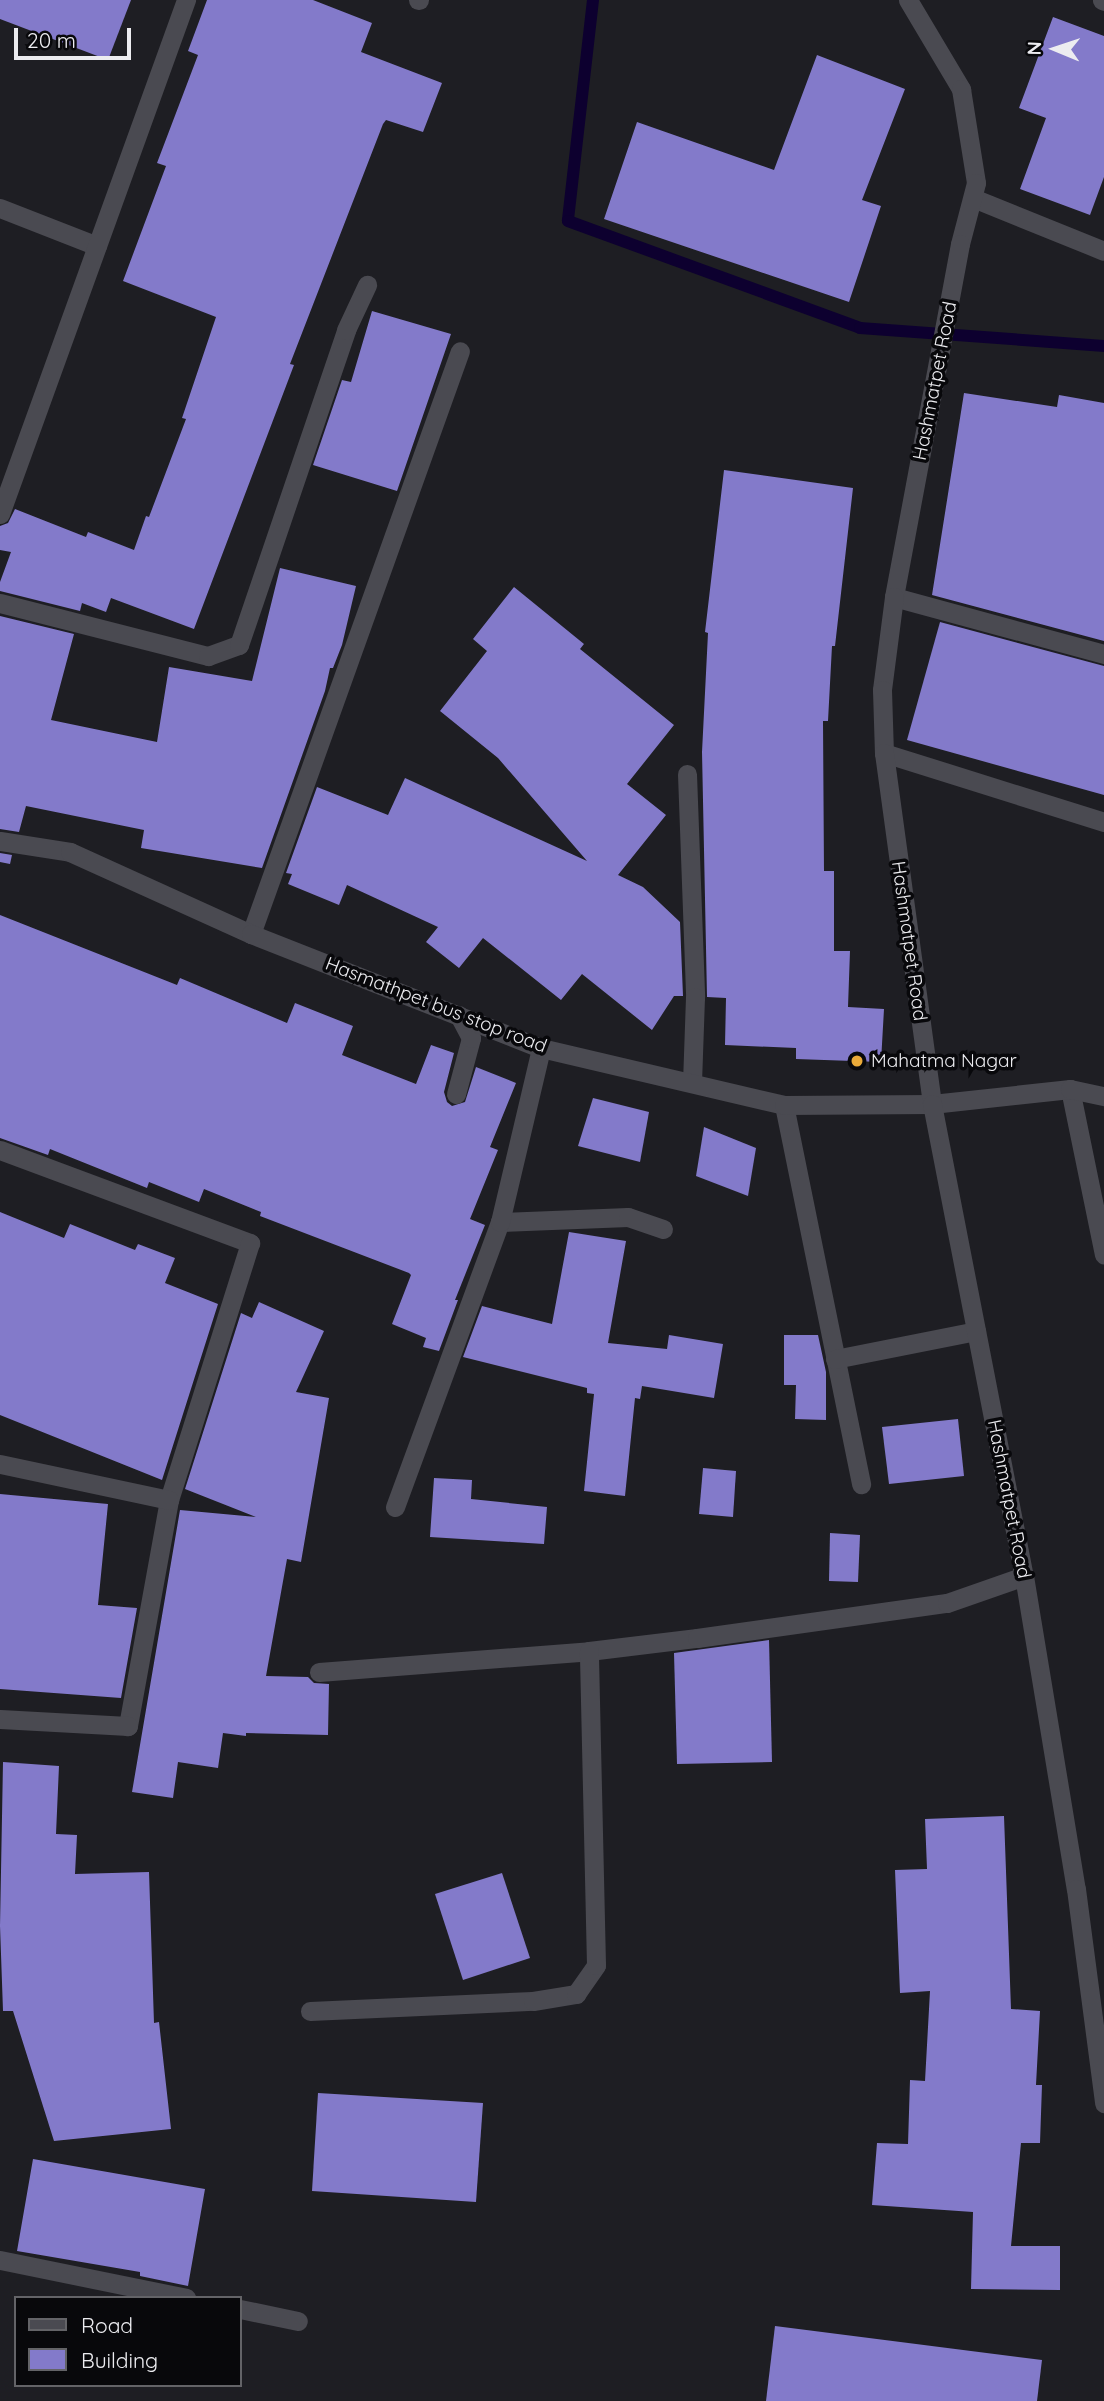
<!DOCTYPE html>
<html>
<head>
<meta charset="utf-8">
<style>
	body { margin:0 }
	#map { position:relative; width:1104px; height:2401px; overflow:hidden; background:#1e1e23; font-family:Quicksand,sans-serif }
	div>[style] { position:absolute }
	.stream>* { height:12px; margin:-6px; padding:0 6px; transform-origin:6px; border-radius:6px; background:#0d002f }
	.building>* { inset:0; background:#837aca }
	.service>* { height:19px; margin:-9.5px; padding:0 9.5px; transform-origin:9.5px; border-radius:9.5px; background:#4a4a51 }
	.minor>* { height:19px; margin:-9.5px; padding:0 9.5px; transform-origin:9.5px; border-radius:9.5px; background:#4a4a51 }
	.tertiary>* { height:19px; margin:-9.5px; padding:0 9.5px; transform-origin:9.5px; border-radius:9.5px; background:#4a4a51 }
	.secondary>* { height:19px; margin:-9.5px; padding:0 9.5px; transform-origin:9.5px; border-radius:9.5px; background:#4a4a51 }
	.dots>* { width:19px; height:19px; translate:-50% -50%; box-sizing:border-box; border:4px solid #08080b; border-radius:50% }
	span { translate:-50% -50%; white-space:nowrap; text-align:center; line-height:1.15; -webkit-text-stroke:7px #08080b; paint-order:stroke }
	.street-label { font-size:19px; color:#ececf0 }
	.poi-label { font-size:19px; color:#ececf0 }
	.left { translate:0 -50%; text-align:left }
	.legend { position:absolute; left:14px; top:2296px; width:228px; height:91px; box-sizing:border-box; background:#08080b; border:2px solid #636367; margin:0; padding:9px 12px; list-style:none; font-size:21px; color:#ececf0 }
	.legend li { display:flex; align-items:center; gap:14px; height:35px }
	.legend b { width:35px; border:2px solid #636367 }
	.north { position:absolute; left:1020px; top:14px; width:70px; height:70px; -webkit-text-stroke:5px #08080b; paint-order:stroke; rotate:272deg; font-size:19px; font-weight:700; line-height:28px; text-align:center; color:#ececf0 }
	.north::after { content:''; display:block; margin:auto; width:24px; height:32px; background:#ececf0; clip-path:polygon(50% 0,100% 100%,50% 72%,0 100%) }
	.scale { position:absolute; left:14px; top:28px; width:117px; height:32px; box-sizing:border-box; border:4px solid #ececf0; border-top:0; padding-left:9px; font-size:21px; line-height:24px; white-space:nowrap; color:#ececf0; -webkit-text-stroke:5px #08080b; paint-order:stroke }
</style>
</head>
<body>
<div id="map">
	<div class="stream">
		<i style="left:593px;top:0;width:222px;rotate:96.5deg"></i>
		<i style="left:568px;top:221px;width:311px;rotate:20.1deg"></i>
		<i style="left:860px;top:328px;width:245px;rotate:4.2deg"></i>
	</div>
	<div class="building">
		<i style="clip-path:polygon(0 0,131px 0,108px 60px,0 19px)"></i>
		<i style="clip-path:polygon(207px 0,313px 0,372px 23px,361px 52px,442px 83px,423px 132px,386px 120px,383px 124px,290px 364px,294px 365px,194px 629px,111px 598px,106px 612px,82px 603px,80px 611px,0 591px,0 582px,11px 552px,0 550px,0 526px,8px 523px,15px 509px,86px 537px,88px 532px,134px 550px,146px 516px,149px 517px,186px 419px,182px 418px,216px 317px,123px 281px,166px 166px,157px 163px,198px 55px,188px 51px)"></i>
		<i style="clip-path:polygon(1053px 17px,1104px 36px,1104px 177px,1090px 215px,1020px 189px,1046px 118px,1019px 108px)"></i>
		<i style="clip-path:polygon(817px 55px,905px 89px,862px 200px,881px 206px,849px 302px,604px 219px,637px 122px,774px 170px)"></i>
		<i style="clip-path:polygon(372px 311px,451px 334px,397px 491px,313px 465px,342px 380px,351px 382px)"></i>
		<i style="clip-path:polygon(964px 393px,1057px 407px,1059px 395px,1104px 403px,1104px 641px,932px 595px)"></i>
		<i style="clip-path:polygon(724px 470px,853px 488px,835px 646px,832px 646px,828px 721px,823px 721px,824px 871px,834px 871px,834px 951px,850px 951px,848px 1007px,884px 1009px,881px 1062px,796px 1059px,796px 1048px,725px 1045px,726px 998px,707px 997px,702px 752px,708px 633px,705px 632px)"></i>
		<i style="clip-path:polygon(280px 568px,356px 586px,342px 645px,333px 668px,330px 668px,325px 691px,262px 868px,141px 848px,144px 830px,26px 806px,19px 832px,0 829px,0 616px,74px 634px,51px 720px,157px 742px,169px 667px,252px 681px)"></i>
		<i style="clip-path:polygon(514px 587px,584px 644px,580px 649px,674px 725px,627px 784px,666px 815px,618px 875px,643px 887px,680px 922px,683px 996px,674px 996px,652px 1030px,582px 974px,561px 1000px,483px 938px,459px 968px,426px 942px,438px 927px,347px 885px,339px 905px,288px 884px,292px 874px,286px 873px,317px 787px,388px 815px,405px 778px,587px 861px,498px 758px,440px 711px,487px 651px,473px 639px)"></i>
		<i style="clip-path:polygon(940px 622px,1104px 666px,1104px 795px,907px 740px)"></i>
		<i style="clip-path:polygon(0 853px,12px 855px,10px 864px,0 862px)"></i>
		<i style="clip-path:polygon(0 915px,177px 985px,180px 978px,287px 1023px,295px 1003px,353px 1026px,342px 1055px,416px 1084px,431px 1045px,454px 1053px,444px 1092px,447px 1102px,452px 1106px,465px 1102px,476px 1067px,516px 1083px,490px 1147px,498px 1150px,470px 1219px,485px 1225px,455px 1300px,458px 1300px,439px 1351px,423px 1347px,426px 1338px,392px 1324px,411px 1275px,409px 1273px,260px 1216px,261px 1212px,204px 1189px,199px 1202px,149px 1182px,147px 1188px,50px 1149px,48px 1155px,0 1138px)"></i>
		<i style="clip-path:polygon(593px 1098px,649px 1112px,640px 1162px,578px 1146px)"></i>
		<i style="clip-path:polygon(704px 1127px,756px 1148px,748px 1196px,696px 1176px)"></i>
		<i style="clip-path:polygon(0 1212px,64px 1238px,70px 1224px,135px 1250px,138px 1244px,175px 1258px,165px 1283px,218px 1304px,162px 1480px,0 1415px)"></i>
		<i style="clip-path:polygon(569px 1232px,626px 1241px,608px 1343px,667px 1349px,669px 1335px,723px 1344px,714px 1398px,642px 1386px,640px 1399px,635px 1398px,625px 1496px,584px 1491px,594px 1394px,587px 1393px,587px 1388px,463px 1357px,482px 1306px,552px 1324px)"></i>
		<i style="clip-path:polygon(259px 1302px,324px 1331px,296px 1392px,329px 1398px,301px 1562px,287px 1559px,266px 1676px,308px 1677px,314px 1683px,329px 1684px,328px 1735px,246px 1733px,246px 1736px,223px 1733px,218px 1768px,178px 1762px,173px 1798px,132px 1792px,180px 1510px,256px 1517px,185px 1489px,241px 1313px,252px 1318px)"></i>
		<i style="clip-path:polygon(784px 1335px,818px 1335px,826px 1372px,826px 1420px,795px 1419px,796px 1385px,784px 1385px)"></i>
		<i style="clip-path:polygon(958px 1419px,964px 1476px,889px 1484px,882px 1427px)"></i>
		<i style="clip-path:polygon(703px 1468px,736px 1471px,733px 1517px,699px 1514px)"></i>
		<i style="clip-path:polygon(434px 1478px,472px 1480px,471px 1499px,547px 1507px,544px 1544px,430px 1537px)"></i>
		<i style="clip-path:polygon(0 1494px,108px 1504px,98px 1605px,137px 1608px,121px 1698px,0 1689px)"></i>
		<i style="clip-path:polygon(830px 1533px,860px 1535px,858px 1582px,829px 1581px)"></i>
		<i style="clip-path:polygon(769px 1640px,772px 1762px,677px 1764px,674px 1653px)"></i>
		<i style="clip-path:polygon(3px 1762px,59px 1766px,56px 1834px,77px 1835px,75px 1874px,149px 1872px,154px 2023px,159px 2022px,171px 2129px,54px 2141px,13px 2011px,3px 2011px,0 1926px)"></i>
		<i style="clip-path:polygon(1004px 1816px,1011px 2009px,1040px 2011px,1036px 2085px,1042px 2085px,1040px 2143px,1021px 2143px,1011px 2246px,1060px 2246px,1060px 2290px,971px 2289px,973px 2212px,872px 2205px,877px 2143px,908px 2144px,910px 2080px,925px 2081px,930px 1991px,900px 1993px,895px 1870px,927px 1869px,925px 1819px)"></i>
		<i style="clip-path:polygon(502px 1873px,530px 1958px,463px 1980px,435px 1894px)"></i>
		<i style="clip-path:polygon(318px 2093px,483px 2103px,476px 2202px,312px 2191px)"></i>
		<i style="clip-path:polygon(33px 2159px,205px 2189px,188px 2286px,140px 2276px,140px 2272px,17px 2251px)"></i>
		<i style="clip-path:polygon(775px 2326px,1042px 2360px,1037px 2401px,766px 2401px)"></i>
	</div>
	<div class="service">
		<i style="left:884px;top:753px;width:231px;rotate:17.4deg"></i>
		<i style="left:1070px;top:1089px;width:169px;rotate:78.4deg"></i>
		<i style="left:456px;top:1094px;width:58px;rotate:-75deg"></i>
		<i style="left:471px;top:1038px;width:26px;rotate:-118deg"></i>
		<i style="left:932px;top:1104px;width:139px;rotate:-6.2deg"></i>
		<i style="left:1070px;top:1089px;width:35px;rotate:12deg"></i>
	</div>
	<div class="minor">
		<i style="left:418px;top:0;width:1px"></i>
		<i style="left:1102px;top:0;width:2px;rotate:27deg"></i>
		<i style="left:973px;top:198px;width:141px;rotate:22deg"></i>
		<i style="left:0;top:208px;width:104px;rotate:21.4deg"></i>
		<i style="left:0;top:514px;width:547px;rotate:-70.11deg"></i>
		<i style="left:894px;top:597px;width:218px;rotate:15.2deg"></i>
		<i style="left:0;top:603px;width:215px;rotate:14.3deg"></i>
		<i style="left:208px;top:656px;width:33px;rotate:-20deg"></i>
		<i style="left:239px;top:645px;width:333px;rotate:-71.2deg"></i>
		<i style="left:346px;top:330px;width:50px;rotate:-65deg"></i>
		<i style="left:687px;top:774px;width:223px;rotate:87.9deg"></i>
		<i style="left:695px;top:997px;width:85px;rotate:92deg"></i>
		<i style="left:251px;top:934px;width:619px;rotate:-70.28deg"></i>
		<i style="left:784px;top:1105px;width:387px;rotate:78.5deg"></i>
		<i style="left:0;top:1150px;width:267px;rotate:20.4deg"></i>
		<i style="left:250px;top:1243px;width:269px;rotate:107.5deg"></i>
		<i style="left:169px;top:1500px;width:230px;rotate:100.3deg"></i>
		<i style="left:128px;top:1726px;width:128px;rotate:-176.9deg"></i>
		<i style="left:500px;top:1222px;width:128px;rotate:-2.2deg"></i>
		<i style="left:628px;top:1217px;width:37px;rotate:19deg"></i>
		<i style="left:835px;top:1359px;width:144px;rotate:-11.2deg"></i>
		<i style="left:0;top:1464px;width:173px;rotate:12deg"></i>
		<i style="left:395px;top:1507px;width:304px;rotate:-69.8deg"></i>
		<i style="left:500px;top:1222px;width:179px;rotate:-76.7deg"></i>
		<i style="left:319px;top:1672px;width:271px;rotate:-4.4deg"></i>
		<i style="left:589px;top:1651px;width:109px;rotate:-6.9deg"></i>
		<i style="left:697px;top:1638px;width:252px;rotate:-8deg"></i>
		<i style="left:947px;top:1603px;width:82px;rotate:-19.3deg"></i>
		<i style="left:310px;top:2011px;width:223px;rotate:-2.6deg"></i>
		<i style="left:533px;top:2001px;width:44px;rotate:-9.2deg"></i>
		<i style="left:576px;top:1994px;width:35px;rotate:-55deg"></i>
		<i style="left:596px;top:1965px;width:314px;rotate:-91.3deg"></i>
		<i style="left:0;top:2260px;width:190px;rotate:11.5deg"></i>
		<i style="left:240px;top:2309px;width:59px;rotate:11.7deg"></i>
	</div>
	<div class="tertiary">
		<i style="left:0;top:841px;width:71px;rotate:8.9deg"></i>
		<i style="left:70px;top:852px;width:199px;rotate:24.4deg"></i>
		<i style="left:251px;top:934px;width:312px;rotate:21.5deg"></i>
		<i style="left:541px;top:1048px;width:250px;rotate:13.2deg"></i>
		<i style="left:784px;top:1105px;width:148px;rotate:-0.4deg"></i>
	</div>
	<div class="secondary">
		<i style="left:908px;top:0;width:104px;rotate:59.2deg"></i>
		<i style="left:961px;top:89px;width:95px;rotate:80.9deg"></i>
		<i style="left:976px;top:183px;width:63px;rotate:104.7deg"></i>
		<i style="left:960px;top:244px;width:359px;rotate:100.6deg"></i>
		<i style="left:894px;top:597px;width:94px;rotate:97.4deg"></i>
		<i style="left:882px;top:690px;width:63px;rotate:88.2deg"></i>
		<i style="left:884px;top:753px;width:354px;rotate:82.2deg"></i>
		<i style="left:932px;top:1104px;width:481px;rotate:79deg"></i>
		<i style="left:1024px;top:1576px;width:317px;rotate:80.6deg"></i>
		<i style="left:1076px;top:1889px;width:216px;rotate:82.5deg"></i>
	</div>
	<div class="dots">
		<i style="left:857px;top:1061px;background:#eaaa39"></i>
	</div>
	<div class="street-label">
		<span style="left:935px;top:381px;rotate:-79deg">Hashmatpet Road</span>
		<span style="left:909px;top:941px;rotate:82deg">Hashmatpet Road</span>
		<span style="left:436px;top:1005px;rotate:21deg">Hasmathpet bus stop road</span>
		<span style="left:1009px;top:1499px;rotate:79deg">Hashmatpet Road</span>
	</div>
	<div class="poi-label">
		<span class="left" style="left:871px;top:1061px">Mahatma Nagar</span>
	</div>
	<ul class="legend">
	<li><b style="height:9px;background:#4a4a51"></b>Road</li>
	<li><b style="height:19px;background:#837aca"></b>Building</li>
	</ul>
	<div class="north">N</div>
	<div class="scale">20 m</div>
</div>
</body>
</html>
